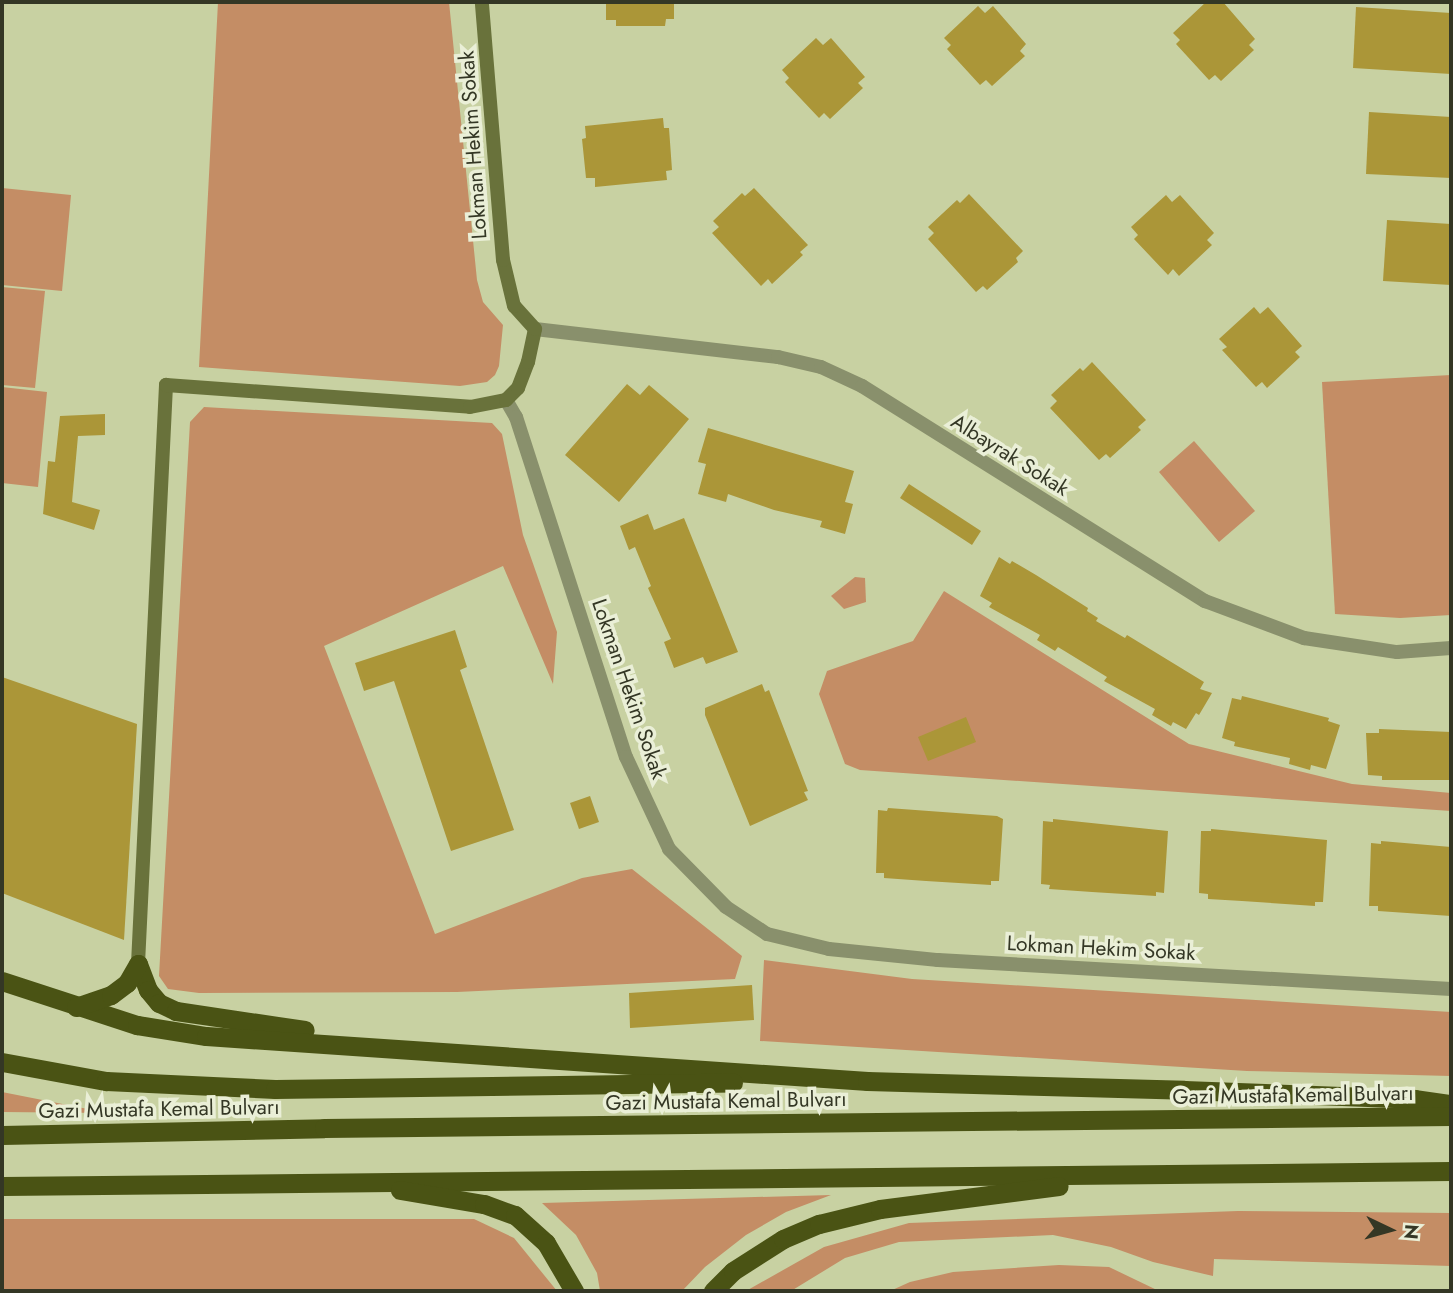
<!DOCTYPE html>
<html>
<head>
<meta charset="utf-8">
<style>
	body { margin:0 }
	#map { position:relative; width:1453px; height:1293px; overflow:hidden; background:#c8d1a2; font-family:Jost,sans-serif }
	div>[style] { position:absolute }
	.green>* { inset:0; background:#c48d65 }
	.building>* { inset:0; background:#ab9638 }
	.minor>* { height:14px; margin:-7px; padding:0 7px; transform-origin:7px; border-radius:7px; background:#89906c }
	.tertiary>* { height:14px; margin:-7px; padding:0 7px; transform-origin:7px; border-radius:7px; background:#89906c }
	.secondary>* { height:14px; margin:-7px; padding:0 7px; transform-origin:7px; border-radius:7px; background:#69723b }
	.trunk>* { height:19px; margin:-9.5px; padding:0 9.5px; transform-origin:9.5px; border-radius:9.5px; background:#4a5314 }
	span { translate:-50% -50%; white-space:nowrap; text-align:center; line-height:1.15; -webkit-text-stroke:7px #eaefd7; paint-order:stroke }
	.street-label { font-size:21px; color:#343725 }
	.frame { position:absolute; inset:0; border:4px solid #343725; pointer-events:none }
	.north { position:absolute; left:1355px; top:1195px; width:70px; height:70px; -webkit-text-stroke:5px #eaefd7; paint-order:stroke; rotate:95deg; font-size:19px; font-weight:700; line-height:28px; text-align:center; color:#343725 }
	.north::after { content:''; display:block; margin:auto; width:24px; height:32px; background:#343725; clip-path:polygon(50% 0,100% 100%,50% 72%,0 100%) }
</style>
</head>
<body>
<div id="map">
	<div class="green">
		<i style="clip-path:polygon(218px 2px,449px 2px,477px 280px,483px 302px,503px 325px,499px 366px,495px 375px,487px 382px,460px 386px,199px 367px)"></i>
		<i style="clip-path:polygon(2px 188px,71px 195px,62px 291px,2px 285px)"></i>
		<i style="clip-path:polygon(2px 287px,45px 291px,35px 388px,2px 385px)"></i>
		<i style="clip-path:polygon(1451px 375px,1451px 615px,1400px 618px,1335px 614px,1322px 382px)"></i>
		<i style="clip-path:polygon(2px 387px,47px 392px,38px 487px,2px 483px)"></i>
		<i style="clip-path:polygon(204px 407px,492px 423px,502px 434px,523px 535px,557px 632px,553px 684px,503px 566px,324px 646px,435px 934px,582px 878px,632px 869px,742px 956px,735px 979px,457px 992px,199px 993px,168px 989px,159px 976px,190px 422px)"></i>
		<i style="clip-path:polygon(1194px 441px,1255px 511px,1219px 542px,1159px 472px)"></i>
		<i style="clip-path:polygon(855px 577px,865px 578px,866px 602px,844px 609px,831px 596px)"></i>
		<i style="clip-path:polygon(944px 591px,1189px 744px,1352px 784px,1451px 793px,1451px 811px,860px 770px,845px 764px,819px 694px,827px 671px,913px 641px)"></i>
		<i style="clip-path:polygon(764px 960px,912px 979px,1451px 1012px,1451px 1076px,1247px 1071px,760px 1041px)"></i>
		<i style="clip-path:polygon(2px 1092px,108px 1113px,2px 1112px)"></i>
		<i style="clip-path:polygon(831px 1195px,786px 1212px,746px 1235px,705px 1267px,682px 1291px,600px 1291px,597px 1273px,576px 1235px,542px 1203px)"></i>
		<i style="clip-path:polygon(1238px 1211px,1451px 1213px,1451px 1266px,1214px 1259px,1213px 1276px,1153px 1262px,1111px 1247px,1053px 1235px,899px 1242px,845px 1258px,791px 1291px,746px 1291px,824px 1247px,909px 1223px)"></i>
		<i style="clip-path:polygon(2px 1219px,474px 1219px,514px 1238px,557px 1291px,2px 1291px)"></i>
		<i style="clip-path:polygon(1059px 1265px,1109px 1267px,1159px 1291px,890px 1291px,910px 1282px,953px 1272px)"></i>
	</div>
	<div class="building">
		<i style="clip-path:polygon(606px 2px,674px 2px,674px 19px,666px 19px,665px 26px,616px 26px,616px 20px,606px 20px)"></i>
		<i style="clip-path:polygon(1206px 2px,1223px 2px,1255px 39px,1249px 45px,1254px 50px,1221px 81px,1215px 75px,1209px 80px,1176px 44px,1180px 40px,1173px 33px)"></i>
		<i style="clip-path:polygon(978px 6px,985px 13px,993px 6px,1026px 44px,1020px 51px,1025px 56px,992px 86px,986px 80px,980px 85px,947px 49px,951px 45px,944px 38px)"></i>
		<i style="clip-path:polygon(1356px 7px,1451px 13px,1451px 74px,1353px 68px)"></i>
		<i style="clip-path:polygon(816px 38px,823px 45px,831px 38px,865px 77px,858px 83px,863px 88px,830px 119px,824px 113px,819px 118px,785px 82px,789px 78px,782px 70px)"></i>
		<i style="clip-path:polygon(1369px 112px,1451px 117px,1451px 178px,1366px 174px)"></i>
		<i style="clip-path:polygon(663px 118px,664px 128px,669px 128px,672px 170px,666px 171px,667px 180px,595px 187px,595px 178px,586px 178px,582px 139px,586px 138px,585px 126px)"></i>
		<i style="clip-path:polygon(754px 188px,808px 245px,800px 252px,803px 255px,772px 284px,768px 279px,761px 286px,712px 233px,719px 227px,713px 221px,742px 193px,745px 196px)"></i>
		<i style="clip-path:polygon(969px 194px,1023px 251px,1016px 258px,1018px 262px,987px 290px,983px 286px,976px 292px,928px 239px,934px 233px,928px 227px,957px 200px,960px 203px)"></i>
		<i style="clip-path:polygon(1166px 195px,1172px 202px,1180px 195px,1214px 233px,1207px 240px,1212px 245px,1179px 276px,1173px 269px,1168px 275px,1134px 239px,1138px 235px,1131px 227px)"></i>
		<i style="clip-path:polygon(1387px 220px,1451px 224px,1451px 285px,1383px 281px)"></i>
		<i style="clip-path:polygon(1254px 307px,1260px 314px,1268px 307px,1302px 346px,1295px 352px,1300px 357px,1267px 388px,1262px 382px,1256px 387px,1222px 350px,1227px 347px,1219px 339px)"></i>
		<i style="clip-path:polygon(1092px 362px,1146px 420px,1138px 427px,1141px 430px,1110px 458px,1106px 454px,1099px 460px,1050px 408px,1057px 401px,1051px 395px,1080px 368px,1083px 371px)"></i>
		<i style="clip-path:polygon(627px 384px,640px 395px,649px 385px,689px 419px,619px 502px,565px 455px)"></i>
		<i style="clip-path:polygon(105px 414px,105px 435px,78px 436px,72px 502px,100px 510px,94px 530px,43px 514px,48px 461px,55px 462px,60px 416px)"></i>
		<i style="clip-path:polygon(708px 428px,854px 471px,845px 502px,853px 504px,845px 534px,820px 527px,822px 521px,774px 510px,728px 494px,726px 502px,698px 494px,706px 464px,698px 462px)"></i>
		<i style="clip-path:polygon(909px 484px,981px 531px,972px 545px,900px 498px)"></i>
		<i style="clip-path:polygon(648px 514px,654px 530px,684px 518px,738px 652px,706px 664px,703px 657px,674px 668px,664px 642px,671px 639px,648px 588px,651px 586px,635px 547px,629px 550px,620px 526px)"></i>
		<i style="clip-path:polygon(999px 557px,1010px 564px,1012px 561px,1036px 575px,1088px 608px,1087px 611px,1098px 618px,1096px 621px,1125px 638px,1127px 635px,1204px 682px,1200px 689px,1212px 693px,1199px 715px,1196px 713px,1186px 729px,1173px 722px,1171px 726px,1152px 715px,1155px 709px,1104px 681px,1107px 677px,1058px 647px,1055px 651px,1037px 640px,1040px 635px,989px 607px,992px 603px,980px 596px)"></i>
		<i style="clip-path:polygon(455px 630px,467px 667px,460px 670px,514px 830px,451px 851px,394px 681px,364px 691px,355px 663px)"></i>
		<i style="clip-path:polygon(2px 677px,137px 724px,124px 940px,2px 893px)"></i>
		<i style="clip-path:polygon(762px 684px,765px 692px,769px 690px,808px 791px,804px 792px,808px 800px,750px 826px,705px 715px,705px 708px)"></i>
		<i style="clip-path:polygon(1242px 696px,1329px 718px,1328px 721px,1340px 725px,1326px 769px,1311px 765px,1310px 770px,1289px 764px,1290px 758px,1234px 746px,1235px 742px,1222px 738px,1232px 698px,1241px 700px)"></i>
		<i style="clip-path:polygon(966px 717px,976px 742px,928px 761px,918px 737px)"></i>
		<i style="clip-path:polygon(1379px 729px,1451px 732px,1451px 780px,1382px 780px,1382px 776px,1368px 775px,1366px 733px,1379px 733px)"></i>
		<i style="clip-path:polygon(590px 796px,599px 822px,579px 829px,570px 803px)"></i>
		<i style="clip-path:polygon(888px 808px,997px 816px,1003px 819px,999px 881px,991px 881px,991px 885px,926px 881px,884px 878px,884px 873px,876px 873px,878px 810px,887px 811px)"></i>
		<i style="clip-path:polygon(1053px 819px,1168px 831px,1164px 893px,1156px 892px,1156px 896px,1092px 892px,1049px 889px,1050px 885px,1041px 884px,1043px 821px,1053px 822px)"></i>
		<i style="clip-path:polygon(1211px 829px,1327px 840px,1323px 902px,1315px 902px,1315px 906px,1242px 901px,1208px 899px,1208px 894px,1199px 893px,1201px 831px,1211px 831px)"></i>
		<i style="clip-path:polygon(1381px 841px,1451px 847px,1451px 916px,1378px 911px,1378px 906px,1369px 906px,1371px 843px,1381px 844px)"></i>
		<i style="clip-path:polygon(752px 985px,754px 1020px,630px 1028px,629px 993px)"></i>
	</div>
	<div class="minor">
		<i style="left:506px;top:400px;width:20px;rotate:60deg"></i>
		<i style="left:516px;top:417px;width:357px;rotate:72.1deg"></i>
		<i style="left:626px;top:757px;width:102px;rotate:64.9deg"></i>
		<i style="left:669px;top:849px;width:81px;rotate:45.5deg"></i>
		<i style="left:726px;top:907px;width:49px;rotate:33.4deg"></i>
		<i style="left:767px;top:934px;width:64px;rotate:13.6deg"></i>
		<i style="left:829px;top:949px;width:110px;rotate:5.8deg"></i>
		<i style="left:938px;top:960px;width:514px;rotate:3.24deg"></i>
	</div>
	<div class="tertiary">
		<i style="left:535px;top:329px;width:245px;rotate:6.6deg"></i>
		<i style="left:778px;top:357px;width:44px;rotate:13.1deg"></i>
		<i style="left:821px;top:367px;width:45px;rotate:24.9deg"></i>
		<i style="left:862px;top:386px;width:405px;rotate:32.1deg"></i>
		<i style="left:1205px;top:601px;width:106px;rotate:20.5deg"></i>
		<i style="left:1304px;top:638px;width:94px;rotate:8.6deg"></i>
		<i style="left:1397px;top:652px;width:54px;rotate:-4.2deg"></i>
	</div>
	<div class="secondary">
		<i style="left:138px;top:964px;width:580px;rotate:-87.23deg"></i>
		<i style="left:166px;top:385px;width:305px;rotate:4.1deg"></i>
		<i style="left:470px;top:407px;width:37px;rotate:-11deg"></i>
		<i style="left:506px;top:400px;width:17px;rotate:-45deg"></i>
		<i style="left:518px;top:388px;width:28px;rotate:-69deg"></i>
		<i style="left:528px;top:362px;width:34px;rotate:-78deg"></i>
		<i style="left:535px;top:329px;width:31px;rotate:-132deg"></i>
		<i style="left:514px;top:306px;width:47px;rotate:-103.4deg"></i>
		<i style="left:503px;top:260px;width:259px;rotate:-94.7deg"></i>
	</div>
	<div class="trunk">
		<i style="left:138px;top:964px;width:28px;rotate:69deg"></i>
		<i style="left:148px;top:990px;width:17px;rotate:50deg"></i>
		<i style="left:159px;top:1003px;width:19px;rotate:25deg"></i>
		<i style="left:176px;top:1011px;width:130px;rotate:8.4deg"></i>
		<i style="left:2px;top:981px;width:142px;rotate:18.1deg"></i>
		<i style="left:137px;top:1025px;width:70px;rotate:9.1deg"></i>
		<i style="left:206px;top:1036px;width:663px;rotate:3.89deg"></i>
		<i style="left:867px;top:1081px;width:317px;rotate:1.6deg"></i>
		<i style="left:1184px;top:1090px;width:230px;rotate:2.2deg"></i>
		<i style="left:1414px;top:1099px;width:37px;rotate:8deg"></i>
		<i style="left:76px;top:1007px;width:37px;rotate:-19deg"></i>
		<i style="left:111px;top:995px;width:20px;rotate:-37deg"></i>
		<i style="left:127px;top:983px;width:22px;rotate:-60deg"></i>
		<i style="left:2px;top:1062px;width:106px;rotate:10.4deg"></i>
		<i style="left:106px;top:1081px;width:169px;rotate:2.7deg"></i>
		<i style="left:275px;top:1089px;width:458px;rotate:-0.8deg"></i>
		<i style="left:2px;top:1135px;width:322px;rotate:-1.2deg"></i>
		<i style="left:324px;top:1128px;width:1127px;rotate:-0.61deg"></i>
		<i style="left:2px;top:1186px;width:1449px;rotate:-0.59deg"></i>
		<i style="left:400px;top:1190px;width:85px;rotate:9.5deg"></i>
		<i style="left:484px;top:1204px;width:33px;rotate:20deg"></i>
		<i style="left:515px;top:1215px;width:42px;rotate:42.1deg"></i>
		<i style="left:546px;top:1243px;width:56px;rotate:59.7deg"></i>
		<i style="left:713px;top:1291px;width:28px;rotate:-45deg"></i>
		<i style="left:733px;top:1271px;width:59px;rotate:-32.6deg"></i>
		<i style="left:783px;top:1239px;width:39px;rotate:-23deg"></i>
		<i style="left:819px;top:1224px;width:63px;rotate:-13.8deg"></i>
		<i style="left:880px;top:1209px;width:180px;rotate:-7.3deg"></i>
	</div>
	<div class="street-label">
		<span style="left:473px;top:145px;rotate:-94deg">Lokman Hekim Sokak</span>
		<span style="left:1010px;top:455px;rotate:32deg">Albayrak Sokak</span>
		<span style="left:629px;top:689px;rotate:71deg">Lokman Hekim Sokak</span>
		<span style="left:1101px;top:948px;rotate:3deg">Lokman Hekim Sokak</span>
		<span style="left:1293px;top:1095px;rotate:-1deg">Gazi Mustafa Kemal Bulvarı</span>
		<span style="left:726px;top:1101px;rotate:-1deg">Gazi Mustafa Kemal Bulvarı</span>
		<span style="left:159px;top:1109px;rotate:-1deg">Gazi Mustafa Kemal Bulvarı</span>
	</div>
	<div class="frame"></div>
	<div class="north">N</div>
</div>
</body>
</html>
